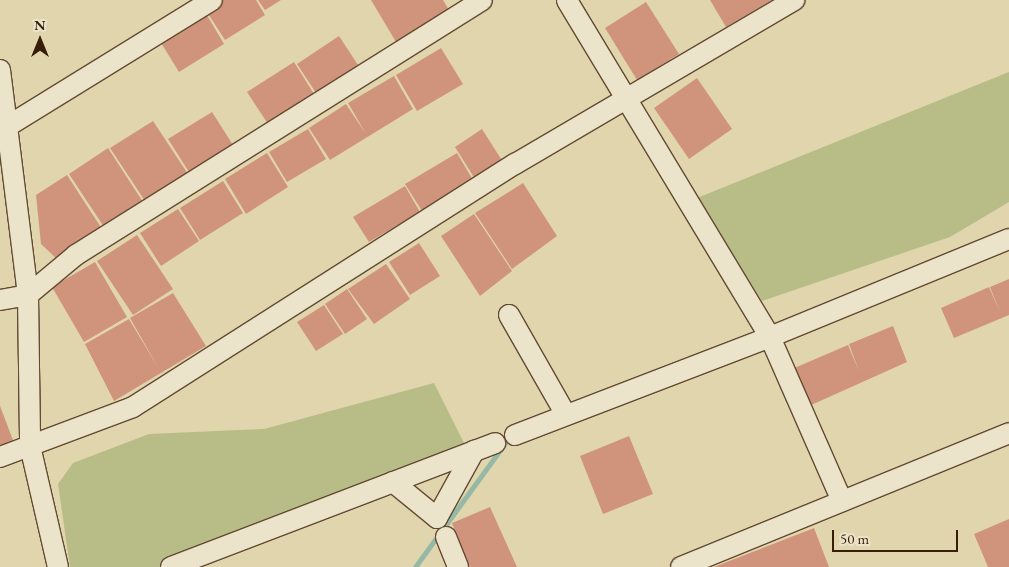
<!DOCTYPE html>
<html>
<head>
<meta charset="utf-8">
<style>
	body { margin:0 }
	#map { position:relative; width:1009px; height:567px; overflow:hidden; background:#e1d5ad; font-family:"EB Garamond",serif }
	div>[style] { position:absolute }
	.green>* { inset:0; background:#b8bc86 }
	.stream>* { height:5px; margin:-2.5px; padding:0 2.5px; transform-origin:2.5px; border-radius:2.5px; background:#95b9a5 }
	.building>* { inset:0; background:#d0947d }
	.roads { filter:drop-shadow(1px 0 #624b32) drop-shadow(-1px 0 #624b32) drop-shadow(0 1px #624b32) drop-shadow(0 -1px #624b32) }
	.minor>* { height:20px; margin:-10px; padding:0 10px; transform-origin:10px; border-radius:10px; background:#ece4ca }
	span { translate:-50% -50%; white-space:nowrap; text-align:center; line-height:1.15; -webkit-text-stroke:4px #ece4ca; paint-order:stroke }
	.north { position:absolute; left:15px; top:15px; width:50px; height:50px; -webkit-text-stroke:4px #ece4ca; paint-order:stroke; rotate:0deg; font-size:14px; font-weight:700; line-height:20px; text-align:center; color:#381d09 }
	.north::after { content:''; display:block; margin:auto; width:18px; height:22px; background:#381d09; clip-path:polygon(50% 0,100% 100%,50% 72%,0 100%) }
	.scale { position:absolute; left:832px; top:530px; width:126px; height:22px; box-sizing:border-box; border:2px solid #381d09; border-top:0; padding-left:6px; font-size:15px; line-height:18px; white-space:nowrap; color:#381d09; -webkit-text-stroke:4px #ece4ca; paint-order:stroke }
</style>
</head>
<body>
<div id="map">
	<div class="green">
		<i style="clip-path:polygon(1009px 72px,1009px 202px,950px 237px,762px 301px,697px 198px)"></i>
		<i style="clip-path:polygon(434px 383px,472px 459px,164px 567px,70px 567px,58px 484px,73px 463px,149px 434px,264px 429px)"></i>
	</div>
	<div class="stream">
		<i style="left:415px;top:567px;width:163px;rotate:-54deg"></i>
	</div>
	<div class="building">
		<i style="clip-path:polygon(221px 0,256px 0,265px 15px,225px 40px,205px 9px)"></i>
		<i style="clip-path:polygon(258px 0,281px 0,265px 10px)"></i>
		<i style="clip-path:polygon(371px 0,443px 0,452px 15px,399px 47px)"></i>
		<i style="clip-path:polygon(710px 0,772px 0,726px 27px)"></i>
		<i style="clip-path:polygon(646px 2px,679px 54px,637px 80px,605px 28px)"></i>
		<i style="clip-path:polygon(204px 10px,224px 44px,179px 72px,158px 38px)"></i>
		<i style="clip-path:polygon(339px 36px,358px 65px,316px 93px,297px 64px)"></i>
		<i style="clip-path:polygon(441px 48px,463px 84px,417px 111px,396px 75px)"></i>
		<i style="clip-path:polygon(294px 62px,314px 94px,268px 124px,247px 92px)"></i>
		<i style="clip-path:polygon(394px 76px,413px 109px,330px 160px,309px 128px,346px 104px,366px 134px,348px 103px)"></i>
		<i style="clip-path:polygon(697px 78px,732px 129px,689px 159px,654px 108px)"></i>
		<i style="clip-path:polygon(212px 112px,233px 145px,189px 172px,168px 139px)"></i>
		<i style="clip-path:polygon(153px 121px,188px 174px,145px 201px,110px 148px)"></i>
		<i style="clip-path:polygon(308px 129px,326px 159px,287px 182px,269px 152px)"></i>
		<i style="clip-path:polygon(482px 129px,503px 162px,475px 179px,455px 147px)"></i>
		<i style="clip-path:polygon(108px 148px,143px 202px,104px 227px,69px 174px)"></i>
		<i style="clip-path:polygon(267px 153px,288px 187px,246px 214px,225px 179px)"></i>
		<i style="clip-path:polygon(457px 153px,473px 180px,422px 211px,405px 184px)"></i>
		<i style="clip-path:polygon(67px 175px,102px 229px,58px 260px,41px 244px,36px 195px)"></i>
		<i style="clip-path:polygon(223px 181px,243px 213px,200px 240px,180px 208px)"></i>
		<i style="clip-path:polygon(523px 183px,557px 236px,512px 269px,475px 213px)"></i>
		<i style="clip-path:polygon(405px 186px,420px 212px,369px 242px,353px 217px)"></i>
		<i style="clip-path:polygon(178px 209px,199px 241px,161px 266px,140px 233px)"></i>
		<i style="clip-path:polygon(474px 214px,512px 271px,480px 296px,441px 236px)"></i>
		<i style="clip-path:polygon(137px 235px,173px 289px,133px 315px,97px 261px)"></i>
		<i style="clip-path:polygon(419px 243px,440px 276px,410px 295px,389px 262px)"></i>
		<i style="clip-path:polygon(95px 262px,127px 317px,84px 342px,52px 287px)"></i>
		<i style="clip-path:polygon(386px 264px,410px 299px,374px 324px,348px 289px)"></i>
		<i style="clip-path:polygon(1009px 279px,1009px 315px,954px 338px,941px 308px,989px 287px,1000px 312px,990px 287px)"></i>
		<i style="clip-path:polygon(347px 289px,367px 319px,345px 334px,325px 304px)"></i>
		<i style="clip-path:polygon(173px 293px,206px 346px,114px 401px,85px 344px,129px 319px,159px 369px,130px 318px)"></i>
		<i style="clip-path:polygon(324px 305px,343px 334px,316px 351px,297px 322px)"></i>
		<i style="clip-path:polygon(893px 326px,907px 362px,809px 406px,792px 369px,848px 345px,859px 371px,849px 344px)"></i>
		<i style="clip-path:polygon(0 406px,16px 448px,0 454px)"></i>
		<i style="clip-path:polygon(629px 436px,653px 494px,603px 514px,580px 456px)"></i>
		<i style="clip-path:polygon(490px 507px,517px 567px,469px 567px,452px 523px)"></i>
		<i style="clip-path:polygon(1009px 519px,1009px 567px,988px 567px,974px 534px)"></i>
		<i style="clip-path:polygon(814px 528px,829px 567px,714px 567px)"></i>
	</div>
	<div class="roads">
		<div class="minor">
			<i style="left:0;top:70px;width:227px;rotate:82.9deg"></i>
			<i style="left:28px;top:295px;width:151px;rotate:89.2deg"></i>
			<i style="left:30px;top:446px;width:124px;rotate:77deg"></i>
			<i style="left:0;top:131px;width:249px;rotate:-31.7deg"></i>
			<i style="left:0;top:300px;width:28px;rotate:-10deg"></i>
			<i style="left:28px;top:295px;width:62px;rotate:-39.8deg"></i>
			<i style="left:76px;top:255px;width:479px;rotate:-32.1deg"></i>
			<i style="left:509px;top:315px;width:115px;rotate:60.3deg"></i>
			<i style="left:515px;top:435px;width:273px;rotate:-21deg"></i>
			<i style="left:770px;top:337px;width:393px;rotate:-121.1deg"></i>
			<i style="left:0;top:457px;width:142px;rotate:-20.6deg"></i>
			<i style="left:133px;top:407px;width:453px;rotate:-32.5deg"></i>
			<i style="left:515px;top:164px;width:324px;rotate:-30.4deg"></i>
			<i style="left:393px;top:482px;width:57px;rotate:39.3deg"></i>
			<i style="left:437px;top:518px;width:77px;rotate:-61.1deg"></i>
			<i style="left:842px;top:501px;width:179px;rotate:-113.7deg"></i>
			<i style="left:770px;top:337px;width:258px;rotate:-22.3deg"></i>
			<i style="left:446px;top:537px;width:32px;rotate:68deg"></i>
			<i style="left:171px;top:567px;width:347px;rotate:-20.9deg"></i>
			<i style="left:681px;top:567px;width:354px;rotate:-22.2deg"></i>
		</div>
	</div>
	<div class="north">N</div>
	<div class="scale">50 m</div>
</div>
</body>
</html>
